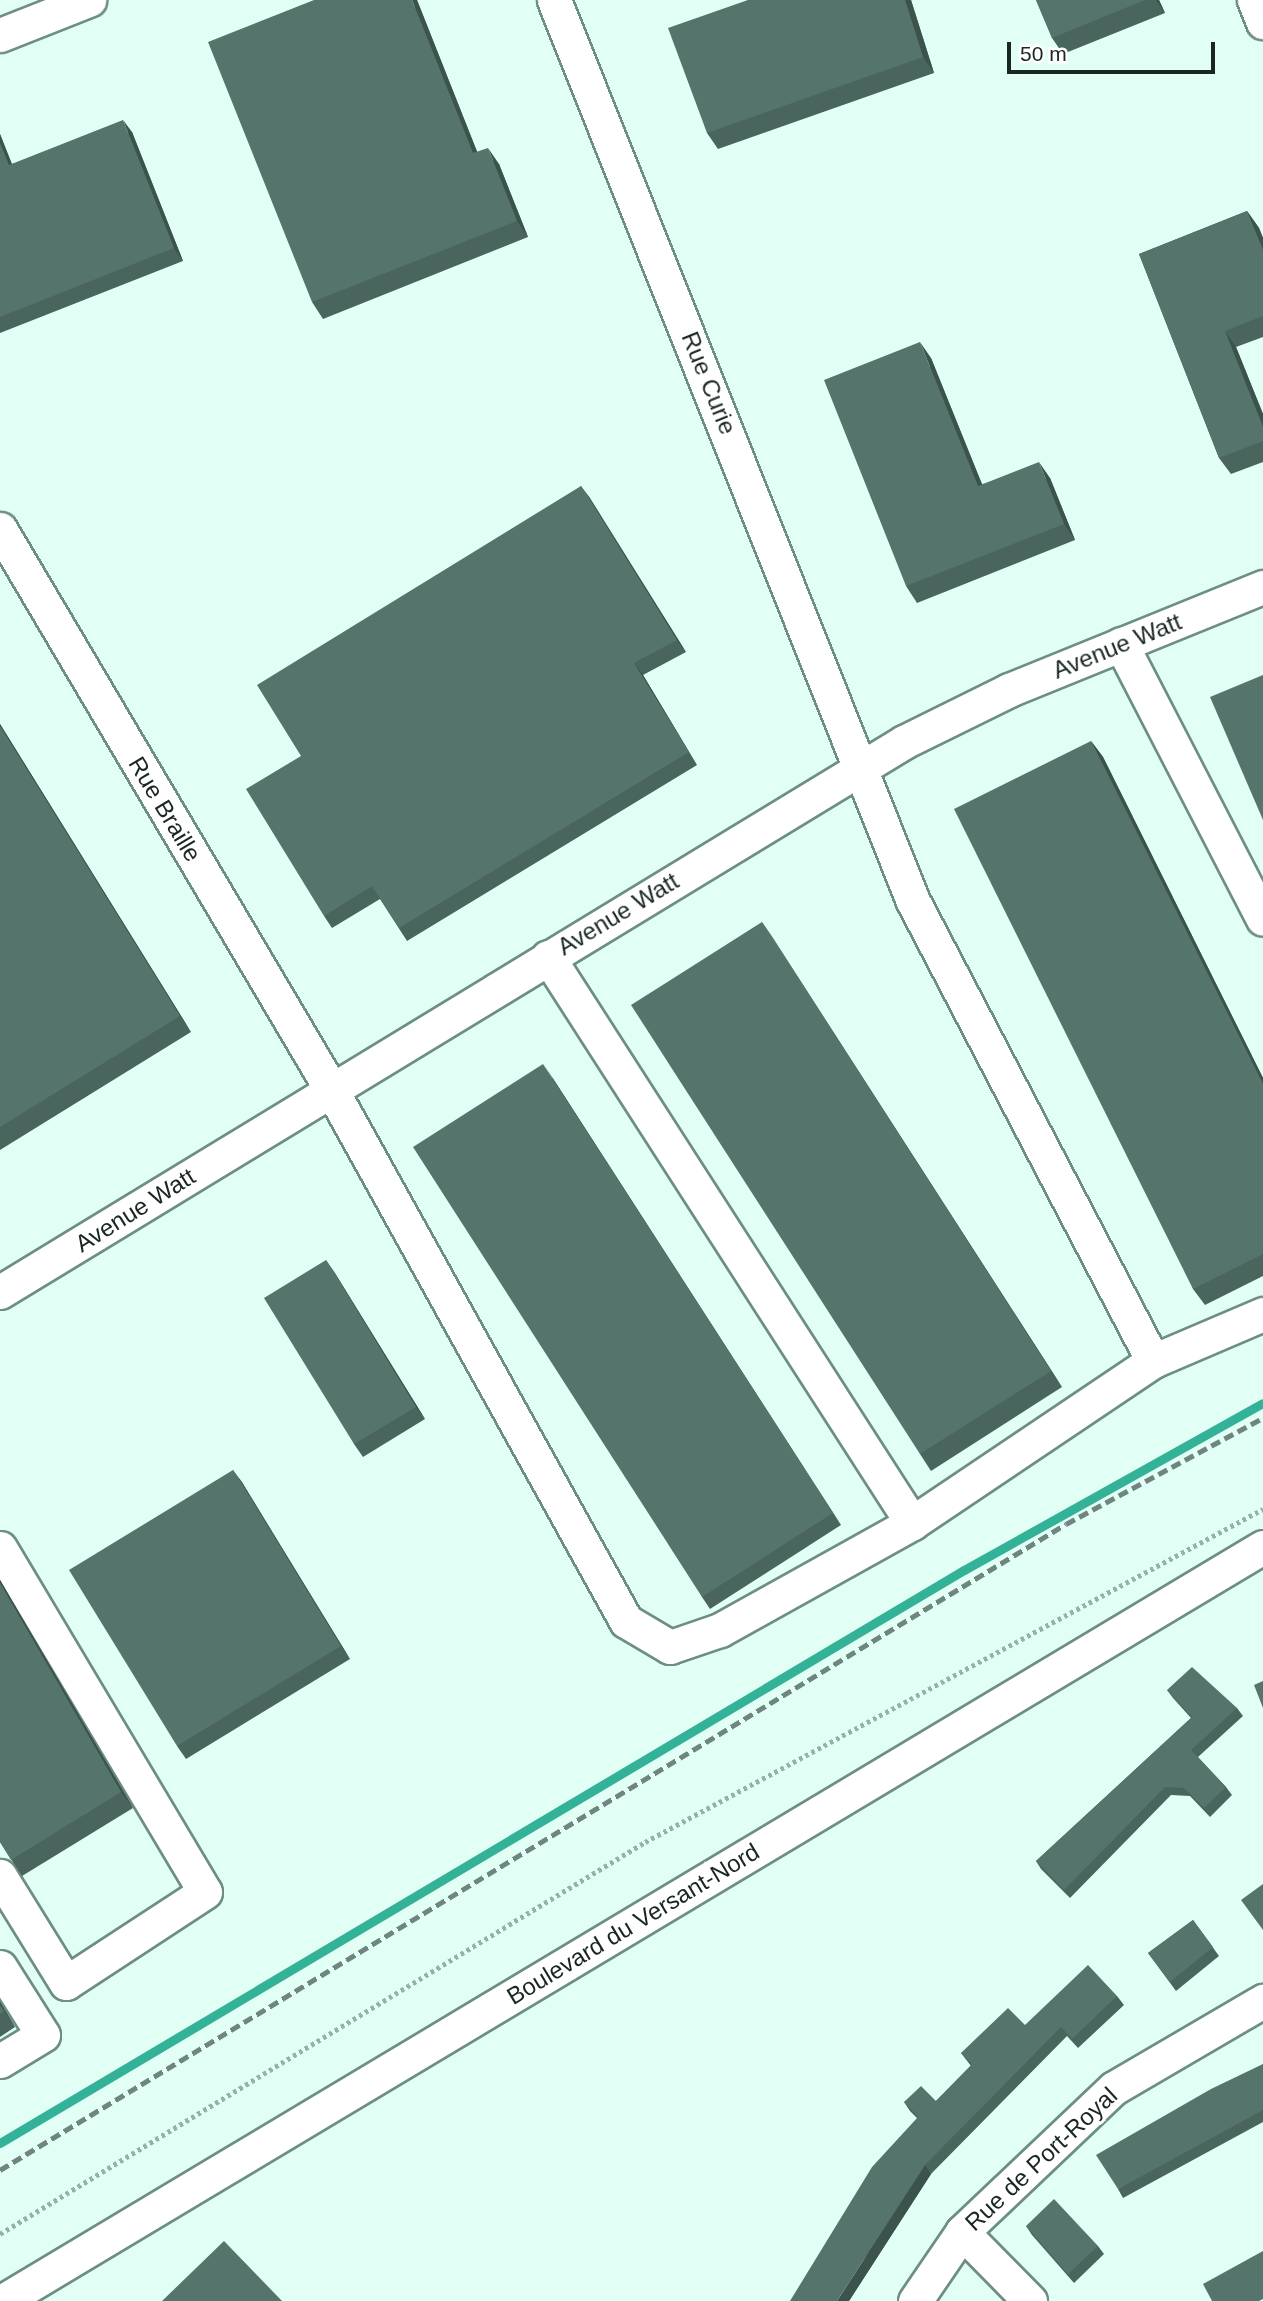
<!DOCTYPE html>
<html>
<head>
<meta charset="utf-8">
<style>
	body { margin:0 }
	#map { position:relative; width:1263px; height:2301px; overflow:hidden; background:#e2fff6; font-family:Helvetica,sans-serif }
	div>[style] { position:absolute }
	.stream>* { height:9px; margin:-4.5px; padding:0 4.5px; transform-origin:4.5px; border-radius:4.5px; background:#33b298 }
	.path>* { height:4.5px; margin-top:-2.25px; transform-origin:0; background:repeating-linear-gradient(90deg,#99b0a9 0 3.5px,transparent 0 7px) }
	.roads { filter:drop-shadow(2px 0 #6d8e85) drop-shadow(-2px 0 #6d8e85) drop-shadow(0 2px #6d8e85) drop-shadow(0 -2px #6d8e85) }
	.minor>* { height:33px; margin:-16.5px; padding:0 16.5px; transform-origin:16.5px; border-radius:16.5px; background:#fff }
	.rail>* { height:5px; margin-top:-2.5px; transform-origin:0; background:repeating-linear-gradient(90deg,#718580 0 10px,transparent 0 15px) }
	.wall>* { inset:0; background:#49655d }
	.shaded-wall>* { inset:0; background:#3c524c }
	.building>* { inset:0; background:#55756c }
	span { translate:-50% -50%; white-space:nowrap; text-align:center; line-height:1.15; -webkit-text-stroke:6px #fff; paint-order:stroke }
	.street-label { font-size:24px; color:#192623 }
	.scale { position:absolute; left:1007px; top:42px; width:208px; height:32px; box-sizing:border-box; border:4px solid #192623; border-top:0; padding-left:9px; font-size:21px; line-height:24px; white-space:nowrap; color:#192623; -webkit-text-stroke:5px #fff; paint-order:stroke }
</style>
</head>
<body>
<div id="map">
	<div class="stream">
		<i style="left:0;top:2143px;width:1121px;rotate:-30.73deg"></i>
		<i style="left:964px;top:1570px;width:342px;rotate:-29.2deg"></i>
	</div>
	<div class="path">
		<i style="left:0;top:2234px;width:755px;rotate:-31.29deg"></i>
		<i style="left:645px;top:1842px;width:702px;rotate:-28.32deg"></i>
	</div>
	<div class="roads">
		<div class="minor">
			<i style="left:554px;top:0;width:970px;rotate:68.28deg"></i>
			<i style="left:913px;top:901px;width:519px;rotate:62.45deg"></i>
			<i style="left:1254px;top:0;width:24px;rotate:68deg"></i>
			<i style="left:0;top:35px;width:96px;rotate:-21.5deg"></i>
			<i style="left:0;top:529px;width:651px;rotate:59.41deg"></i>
			<i style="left:331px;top:1089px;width:608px;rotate:60.99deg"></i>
			<i style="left:626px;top:1621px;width:51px;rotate:30.6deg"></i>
			<i style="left:670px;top:1647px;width:53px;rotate:-18.8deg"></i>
			<i style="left:720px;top:1630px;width:220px;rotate:-29.1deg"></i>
			<i style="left:912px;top:1523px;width:290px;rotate:-33.9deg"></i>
			<i style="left:1153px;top:1361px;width:120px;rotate:-23.1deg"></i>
			<i style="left:1121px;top:644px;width:309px;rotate:62.7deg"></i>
			<i style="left:548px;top:957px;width:673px;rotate:57.25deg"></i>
			<i style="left:0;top:1292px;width:1058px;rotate:-31.32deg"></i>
			<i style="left:904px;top:742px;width:117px;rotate:-26.3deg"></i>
			<i style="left:1009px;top:690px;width:274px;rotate:-22.1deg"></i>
			<i style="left:0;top:1548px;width:400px;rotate:59.2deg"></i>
			<i style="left:205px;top:1892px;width:166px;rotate:146.8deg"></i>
			<i style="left:66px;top:1983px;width:126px;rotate:-121.7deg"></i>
			<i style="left:0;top:1967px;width:80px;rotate:57.7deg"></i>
			<i style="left:43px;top:2035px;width:50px;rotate:148.8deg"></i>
			<i style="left:962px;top:2232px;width:97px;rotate:45.4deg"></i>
			<i style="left:3px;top:2301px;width:1468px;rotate:-30.9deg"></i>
			<i style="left:915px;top:2301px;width:83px;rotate:-55.7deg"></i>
			<i style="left:962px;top:2232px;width:209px;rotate:-43.5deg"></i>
			<i style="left:1114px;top:2088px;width:173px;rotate:-30.3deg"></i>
		</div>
	</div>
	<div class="rail">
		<i style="left:0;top:2170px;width:1246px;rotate:-31.22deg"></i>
		<i style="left:1066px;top:1524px;width:224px;rotate:-28.3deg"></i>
	</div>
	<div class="wall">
		<i style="clip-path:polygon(417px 0,477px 152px,499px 164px,528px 237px,323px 319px,312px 302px)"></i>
		<i style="clip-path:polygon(748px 0,911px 0,934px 73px,718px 149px,707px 133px)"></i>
		<i style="clip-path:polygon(1036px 0,1159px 0,1165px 13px,1063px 54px,1052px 38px)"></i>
		<i style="clip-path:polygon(132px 132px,183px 261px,0 333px,0 134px,12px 164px)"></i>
		<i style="clip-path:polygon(1247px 211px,1259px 228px,1263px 238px,1263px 337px,1236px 347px,1263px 414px,1263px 462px,1231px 474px,1219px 458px,1139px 254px)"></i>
		<i style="clip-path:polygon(931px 358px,982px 484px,1050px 478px,1075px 540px,917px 603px,906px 586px)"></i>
		<i style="clip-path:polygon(581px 486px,686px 652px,643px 675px,697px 765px,407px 941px,380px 899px,332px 928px,324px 916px)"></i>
		<i style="clip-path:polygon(0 724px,191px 1032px,0 1150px)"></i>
		<i style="clip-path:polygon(1091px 741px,1103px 757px,1263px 1078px,1263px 1276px,1205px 1305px,1193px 1289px)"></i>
		<i style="clip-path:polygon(762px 922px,1062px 1387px,931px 1471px,920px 1454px)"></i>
		<i style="clip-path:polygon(552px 1077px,841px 1525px,710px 1609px,702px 1597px)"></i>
		<i style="clip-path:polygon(326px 1260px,425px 1419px,363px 1457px,354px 1444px)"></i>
		<i style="clip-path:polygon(233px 1470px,350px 1659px,186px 1759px,177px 1746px)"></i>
		<i style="clip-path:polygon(0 1580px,133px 1808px,22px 1876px,0 1842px)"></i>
		<i style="clip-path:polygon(1167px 1690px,1237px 1708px,1243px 1716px,1198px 1757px,1226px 1787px,1232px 1795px,1210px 1817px,1190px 1796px,1171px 1795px,1070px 1898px,1041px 1869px,1036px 1861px,1191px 1718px,1173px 1698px)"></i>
		<i style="clip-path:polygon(1193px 1920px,1219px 1956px,1176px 1991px,1148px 1953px)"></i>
		<i style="clip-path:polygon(1117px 1996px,1124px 2005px,1078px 2048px,1067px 2036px,931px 2174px,849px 2301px,917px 2118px,910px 2111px,904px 2102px,936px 2101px,971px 2066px,961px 2053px,1025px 2025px)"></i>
		<i style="clip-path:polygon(0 2002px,15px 2027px,0 2037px)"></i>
		<i style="clip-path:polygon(1263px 2064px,1263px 2122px,1123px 2198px,1118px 2189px)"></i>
		<i style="clip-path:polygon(1026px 2226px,1098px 2246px,1104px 2254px,1074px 2283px,1032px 2235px)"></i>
	</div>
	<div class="shaded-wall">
		<i style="clip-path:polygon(412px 0,417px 0,484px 169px,473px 153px)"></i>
		<i style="clip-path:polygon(905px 0,911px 0,934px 73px,923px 57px)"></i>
		<i style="clip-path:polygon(1156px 0,1159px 0,1165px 13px)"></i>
		<i style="clip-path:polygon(123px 120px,132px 132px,183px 261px,174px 248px)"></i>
		<i style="clip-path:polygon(0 134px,17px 178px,9px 165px,0 143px)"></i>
		<i style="clip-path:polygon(488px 148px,499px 164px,528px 237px,517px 221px)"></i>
		<i style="clip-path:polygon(1247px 211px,1259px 228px,1263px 238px,1263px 250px)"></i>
		<i style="clip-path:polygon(1225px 331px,1236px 347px,1263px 414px,1263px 427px)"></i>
		<i style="clip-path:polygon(920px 342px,931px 358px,989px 502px,978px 486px)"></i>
		<i style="clip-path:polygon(1039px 462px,1050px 478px,1075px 540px,1064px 524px)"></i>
		<i style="clip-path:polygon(581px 486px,590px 498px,686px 652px,677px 640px)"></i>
		<i style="clip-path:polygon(634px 663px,643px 675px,697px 765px,689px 752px)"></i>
		<i style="clip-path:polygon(0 724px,191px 1032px,180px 1016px,0 726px)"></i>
		<i style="clip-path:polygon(1091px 741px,1103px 757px,1263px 1078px,1263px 1084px)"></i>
		<i style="clip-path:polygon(762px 922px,773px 938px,1062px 1387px,1051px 1371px)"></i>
		<i style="clip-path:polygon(543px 1064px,552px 1077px,841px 1525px,833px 1513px)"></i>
		<i style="clip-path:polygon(326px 1260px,335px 1273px,425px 1419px,416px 1407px)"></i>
		<i style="clip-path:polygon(233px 1470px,242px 1482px,350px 1659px,341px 1646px)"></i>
		<i style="clip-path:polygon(0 1580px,133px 1808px,121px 1792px,0 1583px)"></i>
		<i style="clip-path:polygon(0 2002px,15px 2027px,0 2005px)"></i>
		<i style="clip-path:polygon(925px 2165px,931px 2174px,849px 2301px,837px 2301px)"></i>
	</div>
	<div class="building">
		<i style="clip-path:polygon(314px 0,412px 0,473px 153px,488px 148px,517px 221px,312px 302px,208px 42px)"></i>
		<i style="clip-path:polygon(748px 0,905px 0,923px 57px,707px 133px,668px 28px)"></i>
		<i style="clip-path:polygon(1036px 0,1145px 0,1052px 38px)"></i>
		<i style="clip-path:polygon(123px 120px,174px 248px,0 317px,0 143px,9px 165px)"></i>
		<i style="clip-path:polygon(1247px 211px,1263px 250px,1263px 316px,1225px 331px,1263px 427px,1263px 441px,1219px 458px,1139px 254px)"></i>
		<i style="clip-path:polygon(920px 342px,978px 486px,1039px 462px,1064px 524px,906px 586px,824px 380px)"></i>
		<i style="clip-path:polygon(581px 486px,677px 640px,634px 663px,689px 752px,399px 928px,372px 886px,324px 916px,246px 789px,301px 756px,257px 685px)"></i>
		<i style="clip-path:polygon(1263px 675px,1263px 820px,1210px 697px)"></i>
		<i style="clip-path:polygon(0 726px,180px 1016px,0 1127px)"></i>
		<i style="clip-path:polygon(1091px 741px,1263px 1084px,1263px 1254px,1193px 1289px,954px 809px)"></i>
		<i style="clip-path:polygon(762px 922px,1051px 1371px,920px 1454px,631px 1005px)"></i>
		<i style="clip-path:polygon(543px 1064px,833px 1513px,702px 1597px,413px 1147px)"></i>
		<i style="clip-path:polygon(326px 1260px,416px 1407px,354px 1444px,264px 1298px)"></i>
		<i style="clip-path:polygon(233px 1470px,341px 1646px,177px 1746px,69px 1570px)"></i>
		<i style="clip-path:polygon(0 1583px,121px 1792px,11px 1860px,0 1842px)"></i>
		<i style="clip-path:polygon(1192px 1667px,1237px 1708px,1191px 1750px,1226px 1787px,1204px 1808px,1184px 1788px,1165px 1787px,1064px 1890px,1036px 1861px,1192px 1717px,1167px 1690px)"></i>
		<i style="clip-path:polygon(1263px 1681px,1263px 1708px,1254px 1685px)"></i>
		<i style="clip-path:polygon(1263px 1884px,1263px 1930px,1241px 1900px)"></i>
		<i style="clip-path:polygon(1193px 1920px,1213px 1947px,1170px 1982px,1148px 1953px)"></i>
		<i style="clip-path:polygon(1088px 1965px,1117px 1996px,1072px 2039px,1061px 2027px,925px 2165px,837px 2301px,790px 2301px,872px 2167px,918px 2117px,904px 2102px,921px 2086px,936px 2101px,972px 2064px,961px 2053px,1008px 2008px,1025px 2025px)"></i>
		<i style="clip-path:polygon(0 2005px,4px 2011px,0 2014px)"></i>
		<i style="clip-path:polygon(1263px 2064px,1263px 2110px,1118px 2189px,1096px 2155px,1211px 2089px)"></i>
		<i style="clip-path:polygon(1054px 2199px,1098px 2246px,1068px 2274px,1026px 2226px)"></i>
		<i style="clip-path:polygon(224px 2241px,282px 2301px,162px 2301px)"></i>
		<i style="clip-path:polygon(1263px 2251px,1263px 2299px,1259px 2301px,1212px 2301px,1203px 2284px)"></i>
	</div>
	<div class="street-label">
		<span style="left:709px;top:383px;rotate:68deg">Rue Curie</span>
		<span style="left:1117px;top:646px;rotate:-22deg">Avenue Watt</span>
		<span style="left:165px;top:809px;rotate:59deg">Rue Braille</span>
		<span style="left:618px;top:914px;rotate:-31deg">Avenue Watt</span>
		<span style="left:135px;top:1210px;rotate:-32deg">Avenue Watt</span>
		<span style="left:633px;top:1924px;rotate:-31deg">Boulevard du Versant-Nord</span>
		<span style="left:1041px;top:2159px;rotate:-43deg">Rue de Port-Royal</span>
	</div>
	<div class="scale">50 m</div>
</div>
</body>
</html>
